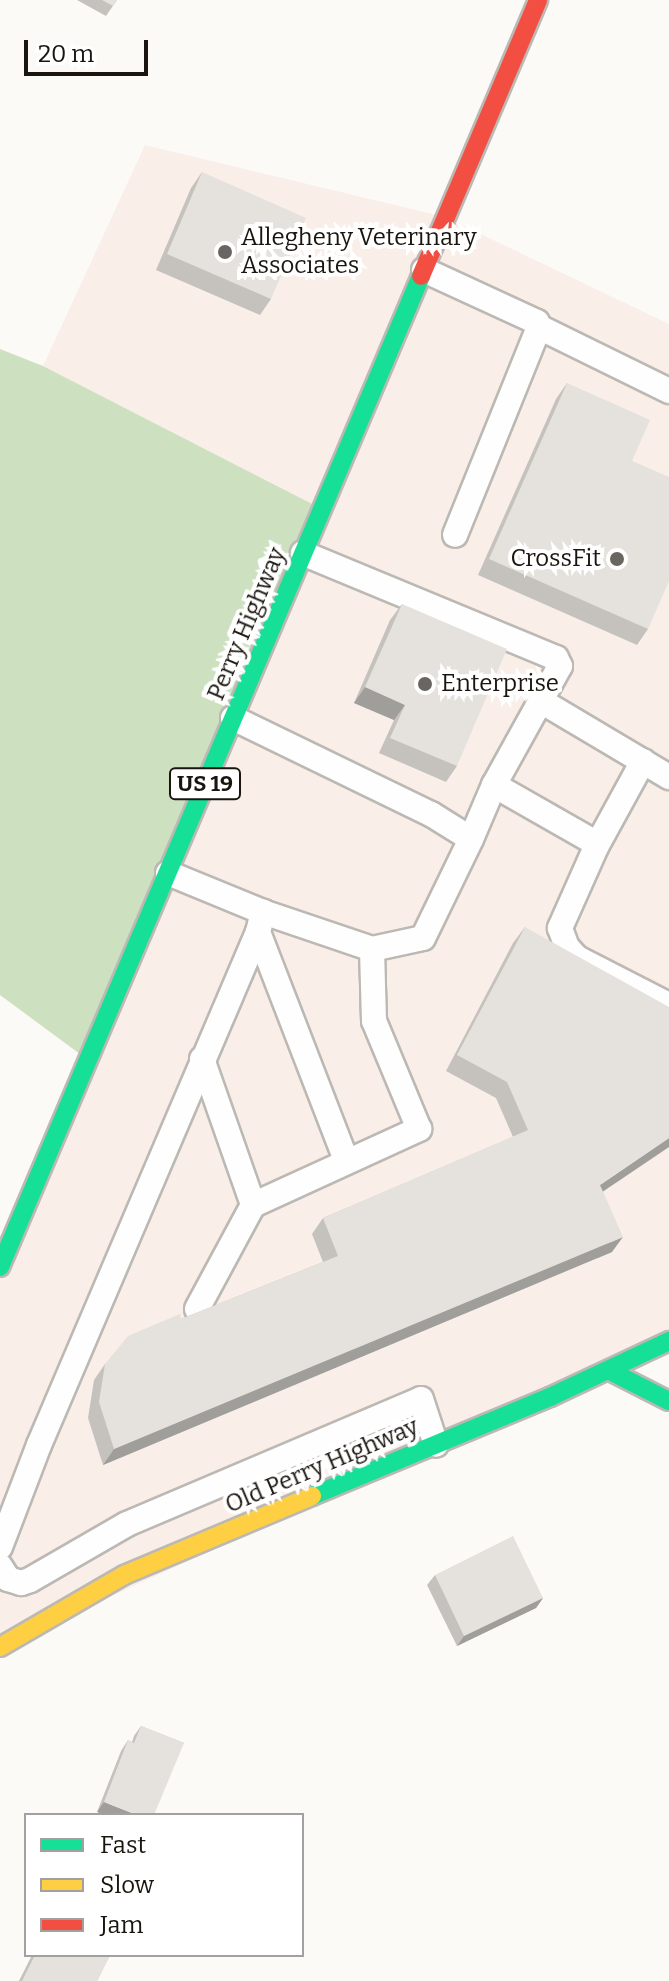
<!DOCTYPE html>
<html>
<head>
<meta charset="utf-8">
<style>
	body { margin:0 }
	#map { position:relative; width:669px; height:1981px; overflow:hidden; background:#fcfaf7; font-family:Bitter,serif }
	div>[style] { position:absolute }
	.commercial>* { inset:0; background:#f9eee8 }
	.forest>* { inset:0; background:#cde1c1 }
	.roads { filter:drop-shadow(2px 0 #bcb8b3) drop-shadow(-2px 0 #bcb8b3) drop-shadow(0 2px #bcb8b3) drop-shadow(0 -2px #bcb8b3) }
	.lane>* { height:24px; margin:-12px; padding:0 12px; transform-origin:12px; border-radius:12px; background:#fffefe }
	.fast>* { height:18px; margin:-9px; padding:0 9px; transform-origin:9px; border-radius:9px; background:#16e098 }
	.slow>* { height:18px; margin:-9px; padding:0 9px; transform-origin:9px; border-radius:9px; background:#ffcf43 }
	.jam>* { height:18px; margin:-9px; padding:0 9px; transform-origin:9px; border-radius:9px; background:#f24e42 }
	.wall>* { inset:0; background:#c5c2bd }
	.shaded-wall>* { inset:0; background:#a09e9a }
	.building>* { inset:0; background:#e5e1dc }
	.dots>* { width:22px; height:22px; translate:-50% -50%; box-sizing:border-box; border:4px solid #fff; border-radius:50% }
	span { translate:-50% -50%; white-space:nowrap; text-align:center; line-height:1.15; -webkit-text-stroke:8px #fff; paint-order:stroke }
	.shield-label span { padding:2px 6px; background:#fff; border:2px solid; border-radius:6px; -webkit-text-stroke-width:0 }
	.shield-label { font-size:22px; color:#1a150e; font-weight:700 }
	.poi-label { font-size:24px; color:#1a150e }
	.left { translate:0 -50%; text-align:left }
	.right { translate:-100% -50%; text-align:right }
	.street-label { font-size:24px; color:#1a150e }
	.legend { position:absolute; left:24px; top:1813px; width:280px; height:144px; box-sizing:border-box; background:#fff; border:2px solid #a3a19f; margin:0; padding:10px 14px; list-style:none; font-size:24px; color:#1a150e }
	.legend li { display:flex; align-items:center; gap:16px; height:40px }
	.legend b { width:40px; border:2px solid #a3a19f }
	.scale { position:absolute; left:24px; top:40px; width:124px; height:36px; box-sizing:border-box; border:4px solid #1a150e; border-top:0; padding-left:10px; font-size:24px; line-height:28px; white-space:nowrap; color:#1a150e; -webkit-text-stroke:6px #fff; paint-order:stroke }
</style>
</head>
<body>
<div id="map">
	<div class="commercial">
		<i style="clip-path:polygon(145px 145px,445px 217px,669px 324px,669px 1341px,0 1647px,0 1245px,322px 509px,43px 366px)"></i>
	</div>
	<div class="forest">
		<i style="clip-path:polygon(0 349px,43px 366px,322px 509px,88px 1060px,0 995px)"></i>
	</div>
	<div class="roads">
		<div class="lane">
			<i style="left:424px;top:270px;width:124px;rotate:24.7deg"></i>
			<i style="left:537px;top:322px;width:5px;rotate:68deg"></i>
			<i style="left:539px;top:327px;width:224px;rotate:112deg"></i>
			<i style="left:539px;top:327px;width:145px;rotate:26.2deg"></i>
			<i style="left:541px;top:701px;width:149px;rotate:30.7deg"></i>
			<i style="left:233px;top:718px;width:220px;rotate:25.9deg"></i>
			<i style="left:431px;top:814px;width:47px;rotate:32deg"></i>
			<i style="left:471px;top:839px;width:59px;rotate:-66.9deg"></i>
			<i style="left:494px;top:785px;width:136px;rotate:-61deg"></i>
			<i style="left:560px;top:666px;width:9px;rotate:-117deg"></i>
			<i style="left:556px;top:658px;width:274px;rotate:-157.5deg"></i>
			<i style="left:494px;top:785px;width:113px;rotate:29.7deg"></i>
			<i style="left:592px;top:841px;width:7px;rotate:56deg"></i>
			<i style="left:596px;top:847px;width:89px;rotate:114deg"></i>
			<i style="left:560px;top:928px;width:20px;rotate:70deg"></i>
			<i style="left:567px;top:947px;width:15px;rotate:48deg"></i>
			<i style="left:577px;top:958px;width:103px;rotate:27.1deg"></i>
			<i style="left:596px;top:847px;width:98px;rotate:-61.3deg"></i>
			<i style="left:168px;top:873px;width:103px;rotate:22.3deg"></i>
			<i style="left:263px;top:912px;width:115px;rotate:18.7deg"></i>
			<i style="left:372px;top:949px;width:52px;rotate:-12.2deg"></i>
			<i style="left:423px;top:938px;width:110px;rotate:-64.1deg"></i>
			<i style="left:258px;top:932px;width:244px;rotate:68.9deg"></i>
			<i style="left:202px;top:1059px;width:155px;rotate:70.7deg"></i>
			<i style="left:197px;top:1309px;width:118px;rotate:-61.7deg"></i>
			<i style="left:253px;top:1205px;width:183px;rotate:-24.6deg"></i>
			<i style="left:419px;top:1129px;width:117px;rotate:-112.6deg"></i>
			<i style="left:374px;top:1021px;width:72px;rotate:-91.6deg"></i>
			<i style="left:0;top:1547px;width:109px;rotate:-69.1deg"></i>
			<i style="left:39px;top:1445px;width:558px;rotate:-66.88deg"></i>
			<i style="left:258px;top:932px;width:21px;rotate:-76deg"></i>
			<i style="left:0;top:1566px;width:15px;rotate:58deg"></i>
			<i style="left:8px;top:1579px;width:14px;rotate:17deg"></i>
			<i style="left:21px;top:1583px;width:9px;rotate:-18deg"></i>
			<i style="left:30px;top:1580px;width:112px;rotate:-30deg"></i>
			<i style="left:127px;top:1524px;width:319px;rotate:-23deg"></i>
			<i style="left:421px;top:1399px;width:48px;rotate:71.9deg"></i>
		</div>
		<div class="fast">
			<i style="left:0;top:1267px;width:1077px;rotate:-66.98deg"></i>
			<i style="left:610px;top:1371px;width:66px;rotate:27deg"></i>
			<i style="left:312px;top:1496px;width:258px;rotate:-22.6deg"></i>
			<i style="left:550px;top:1397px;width:132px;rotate:-25.2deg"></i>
		</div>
		<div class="slow">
			<i style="left:0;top:1647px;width:143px;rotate:-30.1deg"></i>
			<i style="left:124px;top:1575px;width:204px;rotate:-22.8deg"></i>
		</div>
		<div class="jam">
			<i style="left:421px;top:276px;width:300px;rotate:-67deg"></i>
		</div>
	</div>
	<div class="wall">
		<i style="clip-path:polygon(77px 0,117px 0,106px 16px)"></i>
		<i style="clip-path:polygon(202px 172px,271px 299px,260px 315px,156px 270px,191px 188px)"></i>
		<i style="clip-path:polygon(567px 383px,632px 461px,648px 629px,637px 645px,478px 575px,556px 399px)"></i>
		<i style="clip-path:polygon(402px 604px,457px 766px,446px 782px,379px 753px,394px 720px,354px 703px,390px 620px)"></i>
		<i style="clip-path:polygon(525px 927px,603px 1192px,612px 1252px,103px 1465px,88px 1418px,94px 1380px,105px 1364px,181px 1319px,323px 1262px,312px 1234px,323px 1218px,513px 1137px,496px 1098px,446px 1071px,513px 943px)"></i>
		<i style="clip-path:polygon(435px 1575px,543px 1598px,536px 1608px,457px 1646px,427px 1585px)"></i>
		<i style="clip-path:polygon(141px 1726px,184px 1743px,97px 1812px,121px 1751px,128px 1740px,132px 1742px,134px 1736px)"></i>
		<i style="clip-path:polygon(32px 1955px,110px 1955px,97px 1981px,19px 1981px)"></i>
	</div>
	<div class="shaded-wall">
		<i style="clip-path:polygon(365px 687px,405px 705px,394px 720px,354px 703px)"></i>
		<i style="clip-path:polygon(669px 1138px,669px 1147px,589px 1201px,600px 1185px)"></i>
		<i style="clip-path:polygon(623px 1237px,612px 1252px,103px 1465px,114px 1449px)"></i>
		<i style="clip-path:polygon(543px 1598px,536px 1608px,457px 1646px,464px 1636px)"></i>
		<i style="clip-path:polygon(104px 1802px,137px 1815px,104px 1815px,97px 1812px)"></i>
	</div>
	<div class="building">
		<i style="clip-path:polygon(102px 0,117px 0,113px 6px)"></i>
		<i style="clip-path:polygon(202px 172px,306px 218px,271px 299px,167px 254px)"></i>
		<i style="clip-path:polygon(567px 383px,650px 420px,632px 461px,669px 477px,669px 581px,648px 629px,489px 559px)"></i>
		<i style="clip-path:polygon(402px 604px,507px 649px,457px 766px,390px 738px,405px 705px,365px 687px)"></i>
		<i style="clip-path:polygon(525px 927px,669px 1007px,669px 1138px,600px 1185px,623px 1237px,114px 1449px,99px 1402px,105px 1364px,128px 1336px,180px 1314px,181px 1319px,338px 1256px,323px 1218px,528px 1130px,507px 1082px,457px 1055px)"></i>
		<i style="clip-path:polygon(513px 1536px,543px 1598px,464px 1636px,435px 1575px)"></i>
		<i style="clip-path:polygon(141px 1726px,184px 1743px,154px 1815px,137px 1815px,104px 1802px,128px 1740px,134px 1743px)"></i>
		<i style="clip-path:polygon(35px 1955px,110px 1955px,97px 1981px,22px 1981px)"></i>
	</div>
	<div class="dots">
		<i style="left:225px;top:252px;background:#696560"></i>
		<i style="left:617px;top:559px;background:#696560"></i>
		<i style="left:425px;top:684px;background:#696560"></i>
	</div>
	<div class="shield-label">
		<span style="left:205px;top:784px">US 19</span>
	</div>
	<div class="poi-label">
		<span class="left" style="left:241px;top:252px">Allegheny Veterinary<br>Associates</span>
		<span class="right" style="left:601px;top:559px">CrossFit</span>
		<span class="left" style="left:441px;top:684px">Enterprise</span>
	</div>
	<div class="street-label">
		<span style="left:247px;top:624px;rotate:-67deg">Perry Highway</span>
		<span style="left:322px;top:1466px;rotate:-23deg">Old Perry Highway</span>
	</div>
	<ul class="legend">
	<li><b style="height:10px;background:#16e098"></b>Fast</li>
	<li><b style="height:10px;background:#ffcf43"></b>Slow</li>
	<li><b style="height:10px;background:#f24e42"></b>Jam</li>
	</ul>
	<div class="scale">20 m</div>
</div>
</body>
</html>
